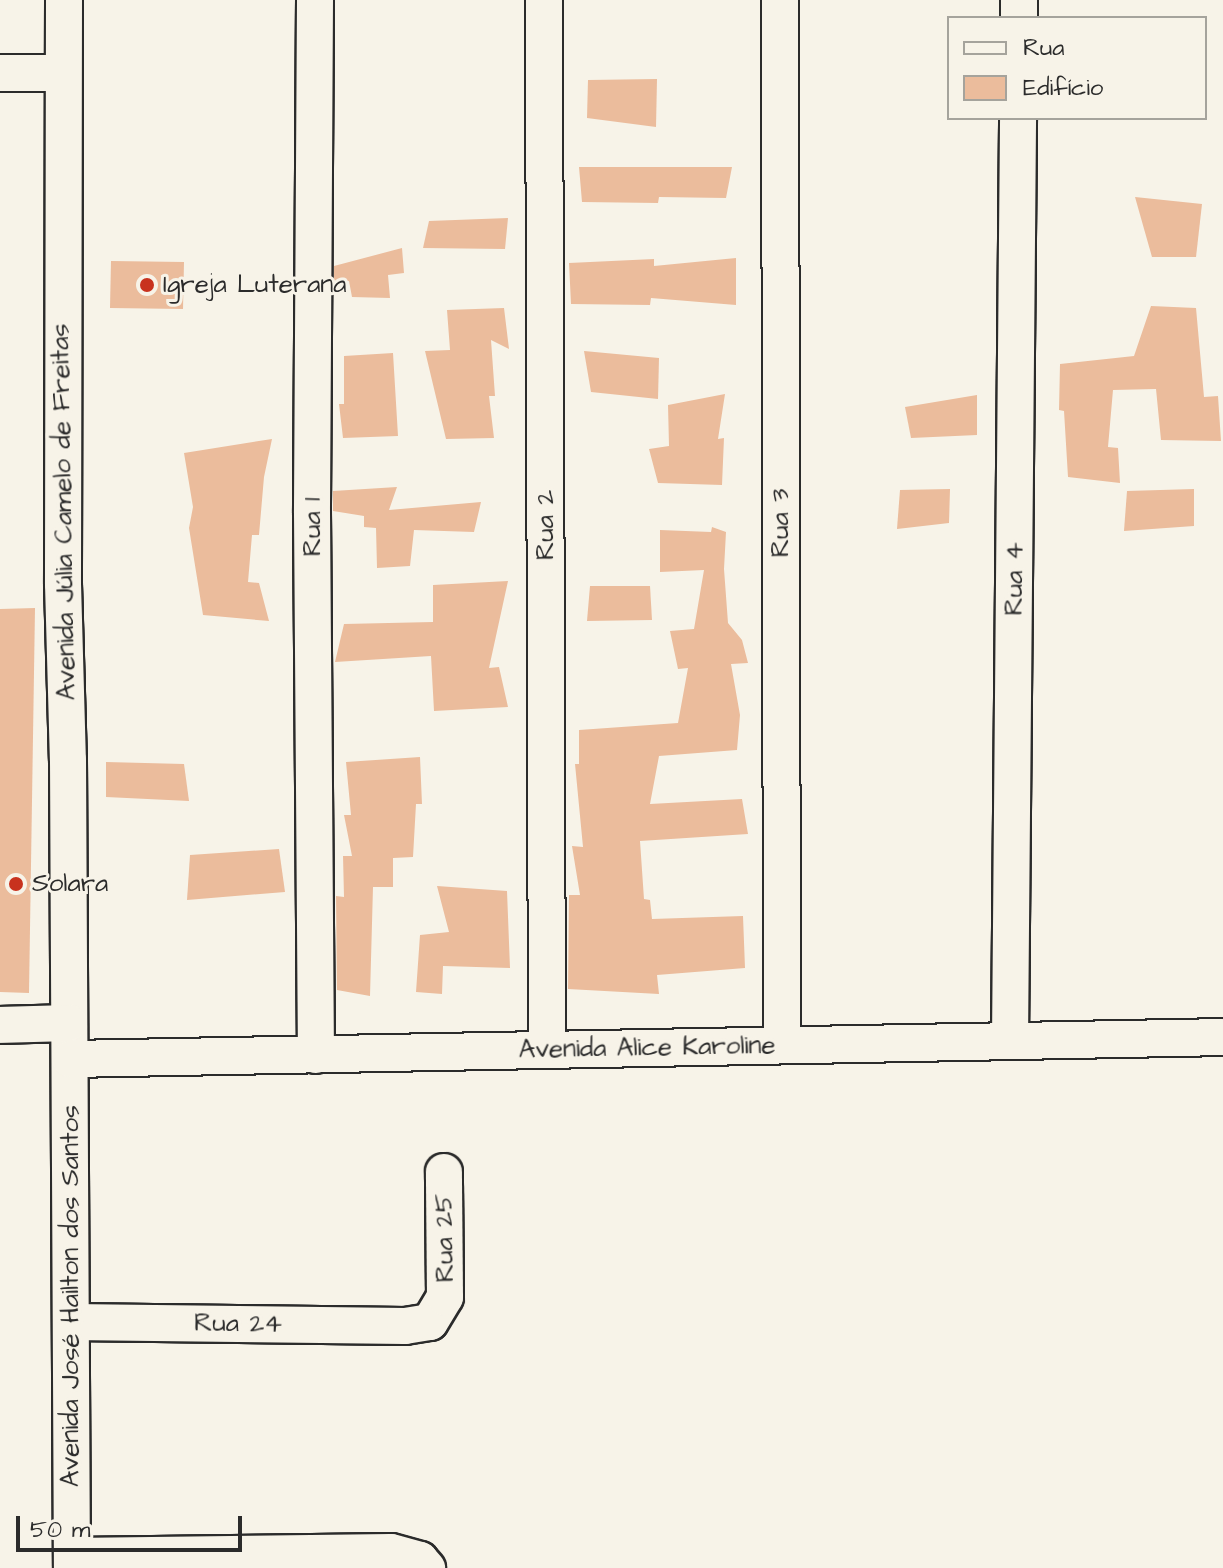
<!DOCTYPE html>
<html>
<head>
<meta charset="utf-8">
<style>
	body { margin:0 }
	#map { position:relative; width:1223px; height:1568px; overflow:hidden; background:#f7f3e8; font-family:"Architects Daughter",sans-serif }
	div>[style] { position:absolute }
	.building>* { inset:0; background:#ebbc9c }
	.roads { filter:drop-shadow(2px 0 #2b2b2b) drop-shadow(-2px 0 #2b2b2b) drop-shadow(0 2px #2b2b2b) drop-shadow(0 -2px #2b2b2b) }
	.minor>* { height:36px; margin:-18px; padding:0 18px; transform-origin:18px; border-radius:18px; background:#f7f3e8 }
	.dots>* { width:22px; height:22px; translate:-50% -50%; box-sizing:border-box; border:4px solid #f7f3e8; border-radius:50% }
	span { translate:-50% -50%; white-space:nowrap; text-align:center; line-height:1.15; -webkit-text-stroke:6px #f7f3e8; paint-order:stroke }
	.poi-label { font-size:26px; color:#2b2b2b }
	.left { translate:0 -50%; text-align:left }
	.street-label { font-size:26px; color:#2b2b2b }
	.legend { position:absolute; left:947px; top:16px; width:260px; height:104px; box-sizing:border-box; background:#f7f3e8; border:2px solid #a5a39c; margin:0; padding:10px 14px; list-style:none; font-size:24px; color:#2b2b2b }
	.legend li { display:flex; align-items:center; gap:16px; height:40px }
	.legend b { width:40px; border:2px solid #a5a39c }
	.scale { position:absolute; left:16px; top:1516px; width:226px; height:36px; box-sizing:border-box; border:4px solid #2b2b2b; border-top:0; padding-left:10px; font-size:24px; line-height:28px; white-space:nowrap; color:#2b2b2b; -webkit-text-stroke:6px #f7f3e8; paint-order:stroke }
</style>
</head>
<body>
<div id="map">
	<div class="building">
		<i style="clip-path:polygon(657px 79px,656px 127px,587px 118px,588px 80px)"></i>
		<i style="clip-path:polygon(579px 167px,732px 167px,726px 198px,659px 197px,658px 203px,582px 202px)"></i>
		<i style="clip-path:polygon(1135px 197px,1202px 204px,1196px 257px,1152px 257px)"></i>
		<i style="clip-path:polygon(508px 218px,505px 249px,423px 248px,429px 221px)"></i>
		<i style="clip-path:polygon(402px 248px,404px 273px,388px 275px,390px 298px,352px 297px,349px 281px,334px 283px,334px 266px)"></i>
		<i style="clip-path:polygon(736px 258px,736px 305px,651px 298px,650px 305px,571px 304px,569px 263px,654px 259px,654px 266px)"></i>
		<i style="clip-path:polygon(111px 261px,184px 262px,183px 309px,110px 308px)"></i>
		<i style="clip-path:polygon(1151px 306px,1196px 308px,1204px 397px,1218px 396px,1221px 441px,1161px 440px,1156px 389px,1113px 390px,1108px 447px,1118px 448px,1120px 483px,1068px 477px,1064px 411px,1059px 410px,1060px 364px,1134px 356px)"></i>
		<i style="clip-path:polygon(504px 308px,509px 349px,491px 340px,495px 396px,489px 396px,494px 438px,446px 439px,425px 351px,450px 350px,447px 310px)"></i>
		<i style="clip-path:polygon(584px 351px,659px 358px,658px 399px,591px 392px)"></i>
		<i style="clip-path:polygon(393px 353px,398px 436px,343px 438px,339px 404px,344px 404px,344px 356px)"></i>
		<i style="clip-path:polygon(725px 394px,718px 439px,724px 438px,722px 485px,658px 483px,649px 449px,669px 446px,668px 405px)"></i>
		<i style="clip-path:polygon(977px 395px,977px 435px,911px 438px,905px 407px)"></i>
		<i style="clip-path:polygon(272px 439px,264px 477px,259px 535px,252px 535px,248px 582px,259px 583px,269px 621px,203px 615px,189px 528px,193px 507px,184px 453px)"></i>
		<i style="clip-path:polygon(397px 487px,389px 510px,481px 502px,474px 532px,414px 530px,410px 566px,377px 568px,376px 528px,364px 527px,364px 516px,333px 511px,333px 491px)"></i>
		<i style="clip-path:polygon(950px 489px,949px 523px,897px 529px,900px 490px)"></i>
		<i style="clip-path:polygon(1194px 489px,1194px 526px,1124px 531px,1127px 491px)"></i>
		<i style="clip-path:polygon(712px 527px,726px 532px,724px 569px,728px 623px,742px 640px,748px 663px,731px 664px,740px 715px,737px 750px,659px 756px,650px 804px,742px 799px,748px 834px,640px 841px,644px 899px,650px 900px,652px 919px,743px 916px,745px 968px,657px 975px,659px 994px,568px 989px,569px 895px,580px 895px,572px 846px,583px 847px,575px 764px,579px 764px,579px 730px,678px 723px,688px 668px,678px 669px,670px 631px,694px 629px,704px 570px,660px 572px,660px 530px,711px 532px)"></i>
		<i style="clip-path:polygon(508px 581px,489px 668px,499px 667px,508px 707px,434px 711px,431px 656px,335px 662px,344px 624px,433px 622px,433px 585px)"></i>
		<i style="clip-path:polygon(590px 586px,650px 586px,652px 620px,587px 621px)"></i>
		<i style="clip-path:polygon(35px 608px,29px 993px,0 992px,0 609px)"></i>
		<i style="clip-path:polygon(420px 757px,422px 804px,416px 804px,413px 857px,393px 858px,393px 887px,373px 887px,370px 996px,337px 990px,336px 896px,344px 897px,343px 856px,352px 856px,344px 815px,351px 815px,346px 762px)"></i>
		<i style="clip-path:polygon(106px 762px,184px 764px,189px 801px,106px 797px)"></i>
		<i style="clip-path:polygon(279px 849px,285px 892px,187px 900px,190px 855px)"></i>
		<i style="clip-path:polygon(437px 886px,507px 891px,510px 968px,443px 966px,442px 994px,416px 992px,420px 935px,449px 932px)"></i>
	</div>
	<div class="roads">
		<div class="minor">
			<i style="left:64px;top:0;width:584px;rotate:90.1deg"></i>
			<i style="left:63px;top:584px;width:176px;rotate:88.4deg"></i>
			<i style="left:68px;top:760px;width:808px;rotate:89.72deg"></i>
			<i style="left:315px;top:0;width:513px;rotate:90.34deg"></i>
			<i style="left:312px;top:513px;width:542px;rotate:89.58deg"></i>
			<i style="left:544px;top:0;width:1049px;rotate:89.84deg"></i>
			<i style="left:780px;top:0;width:1045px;rotate:89.89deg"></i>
			<i style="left:1019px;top:18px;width:18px;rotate:-90deg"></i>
			<i style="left:0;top:73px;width:63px"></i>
			<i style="left:0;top:1025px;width:69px;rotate:-1.7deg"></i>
			<i style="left:1010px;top:1041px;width:923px;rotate:-89.5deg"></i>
			<i style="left:70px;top:1059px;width:1153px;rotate:-1.09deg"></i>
			<i style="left:71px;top:1322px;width:334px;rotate:0.7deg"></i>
			<i style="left:405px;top:1326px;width:25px;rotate:-9deg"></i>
			<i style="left:430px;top:1322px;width:29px;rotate:-59deg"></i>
			<i style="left:445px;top:1297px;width:125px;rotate:-90.5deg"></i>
			<i style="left:72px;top:1556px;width:319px;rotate:-0.7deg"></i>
			<i style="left:391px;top:1552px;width:30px;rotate:15deg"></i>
			<i style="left:420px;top:1560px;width:11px;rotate:49deg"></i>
		</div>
	</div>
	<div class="dots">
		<i style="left:147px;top:285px;background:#c8321e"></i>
		<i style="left:16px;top:884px;background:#c8321e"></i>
	</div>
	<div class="poi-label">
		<span class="left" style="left:163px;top:285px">Igreja Luterana</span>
		<span class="left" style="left:32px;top:884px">Solara</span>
	</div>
	<div class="street-label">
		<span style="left:64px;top:512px;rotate:-91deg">Avenida Júlia Camelo de Freitas</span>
		<span style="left:781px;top:523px;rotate:-90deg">Rua 3</span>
		<span style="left:546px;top:525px;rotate:-90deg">Rua 2</span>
		<span style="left:313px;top:527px;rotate:-90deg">Rua 1</span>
		<span style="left:1015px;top:579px;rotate:-89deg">Rua 4</span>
		<span style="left:647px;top:1048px;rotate:-1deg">Avenida Alice Karoline</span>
		<span style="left:445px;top:1238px;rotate:-91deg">Rua 25</span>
		<span style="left:71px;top:1296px;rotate:-90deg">Avenida José Hailton dos Santos</span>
		<span style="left:238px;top:1324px;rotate:1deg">Rua 24</span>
	</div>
	<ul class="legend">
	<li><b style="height:10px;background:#f7f3e8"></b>Rua</li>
	<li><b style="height:22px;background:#ebbc9c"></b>Edifício</li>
	</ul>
	<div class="scale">50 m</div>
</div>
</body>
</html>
